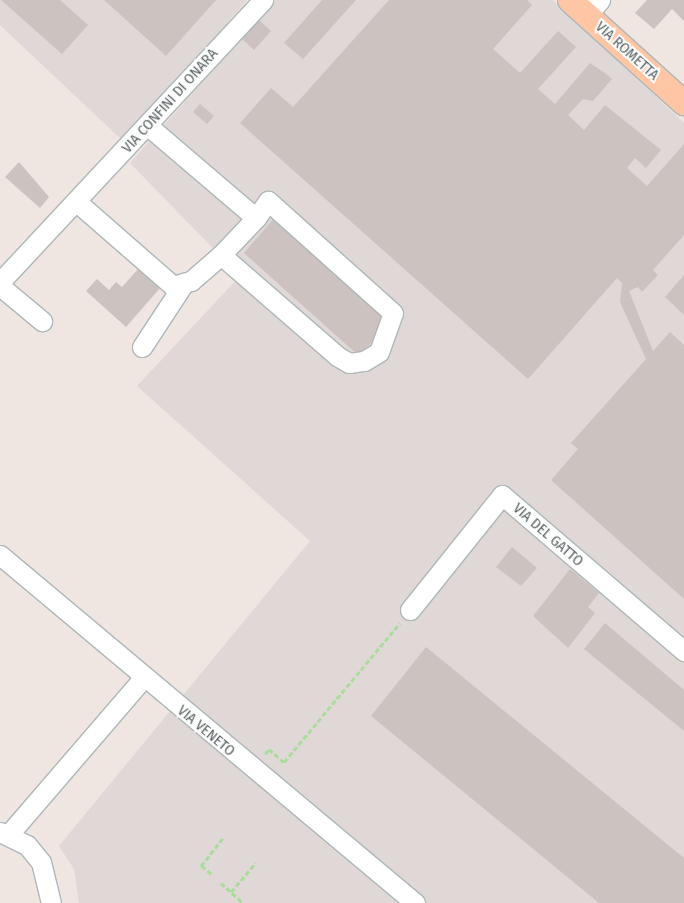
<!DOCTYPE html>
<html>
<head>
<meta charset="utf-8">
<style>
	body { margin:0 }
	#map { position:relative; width:684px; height:903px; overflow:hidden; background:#efe5e1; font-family:"Fira Sans Condensed",sans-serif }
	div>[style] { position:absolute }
	.industrial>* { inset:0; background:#dfd8d6 }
	.building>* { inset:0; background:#ccc2c0 }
	.path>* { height:2.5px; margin-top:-1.25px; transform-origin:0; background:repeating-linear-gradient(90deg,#aadc9c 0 5px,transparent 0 7.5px) }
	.roads { filter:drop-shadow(1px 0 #afb7b8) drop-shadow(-1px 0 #afb7b8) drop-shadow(0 1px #afb7b8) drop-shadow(0 -1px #afb7b8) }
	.minor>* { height:19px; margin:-9.5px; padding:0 9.5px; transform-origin:9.5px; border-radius:9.5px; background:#fff }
	.major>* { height:24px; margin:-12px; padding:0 12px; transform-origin:12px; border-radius:12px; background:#ffc6a6 }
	span { translate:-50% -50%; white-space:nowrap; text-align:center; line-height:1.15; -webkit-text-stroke:4px #fff; paint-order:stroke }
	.street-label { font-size:15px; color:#5a6364 }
</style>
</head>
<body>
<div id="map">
	<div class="industrial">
		<i style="clip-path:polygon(0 0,247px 0,124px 142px,0 25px)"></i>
		<i style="clip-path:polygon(276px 0,553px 0,684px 123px,684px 903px,79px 903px,74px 869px,59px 846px,310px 541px,137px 386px,240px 276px,130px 163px)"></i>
	</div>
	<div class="building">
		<i style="clip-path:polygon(1px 0,60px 0,88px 25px,62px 54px)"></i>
		<i style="clip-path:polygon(104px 0,216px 0,166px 56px)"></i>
		<i style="clip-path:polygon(322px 0,356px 0,303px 59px,284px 43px)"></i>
		<i style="clip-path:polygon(389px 0,527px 0,532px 5px,493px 49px,520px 73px,558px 31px,576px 47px,538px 89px,555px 104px,590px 63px,605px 73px,612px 79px,593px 101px,583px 99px,568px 115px,584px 130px,605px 105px,661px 150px,646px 168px,635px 158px,627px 168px,647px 186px,684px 144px,684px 235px,653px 270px,658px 275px,642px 292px,638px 287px,629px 291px,653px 351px,670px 332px,684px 345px,684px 599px,551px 480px,578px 449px,571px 443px,646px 359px,620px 302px,622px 283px,617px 278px,528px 379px,240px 123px,271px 88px,293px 107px)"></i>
		<i style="clip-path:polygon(647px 0,684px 0,684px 21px,672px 9px,654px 29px,635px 13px)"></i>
		<i style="clip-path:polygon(259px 20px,271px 31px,254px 50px,242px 39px)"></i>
		<i style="clip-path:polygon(200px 104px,214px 116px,207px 124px,193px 112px)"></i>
		<i style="clip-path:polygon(19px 162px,49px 197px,40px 208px,5px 177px)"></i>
		<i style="clip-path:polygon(275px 217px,391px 321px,359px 356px,244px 253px)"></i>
		<i style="clip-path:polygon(139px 268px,161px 287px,126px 327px,86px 291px,97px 279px,109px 290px,116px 282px,122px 287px)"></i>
		<i style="clip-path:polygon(684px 275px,684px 315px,665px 297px)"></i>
		<i style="clip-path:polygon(512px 547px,537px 568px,521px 586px,496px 567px)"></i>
		<i style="clip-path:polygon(570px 569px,599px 593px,588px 607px,595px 613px,568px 648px,533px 616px)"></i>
		<i style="clip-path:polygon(605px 623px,684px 690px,684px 731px,584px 649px)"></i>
		<i style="clip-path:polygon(426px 647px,684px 858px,684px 903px,599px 903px,371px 716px)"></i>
	</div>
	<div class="path">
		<i style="left:265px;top:754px;width:6px;rotate:-51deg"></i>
		<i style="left:269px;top:749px;width:20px;rotate:41deg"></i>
		<i style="left:284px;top:762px;width:181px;rotate:-50.2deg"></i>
		<i style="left:211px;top:874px;width:13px;rotate:-141deg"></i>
		<i style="left:201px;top:866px;width:36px;rotate:-52deg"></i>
		<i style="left:221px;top:883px;width:28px;rotate:42deg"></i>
		<i style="left:231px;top:892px;width:38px;rotate:-50deg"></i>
	</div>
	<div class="roads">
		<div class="minor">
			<i style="left:587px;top:15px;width:20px;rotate:-49deg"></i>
			<i style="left:147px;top:125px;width:143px;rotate:40.5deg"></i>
			<i style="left:256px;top:218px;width:51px;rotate:133.4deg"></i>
			<i style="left:221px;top:255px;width:154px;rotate:41deg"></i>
			<i style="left:337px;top:356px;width:14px;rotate:30deg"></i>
			<i style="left:349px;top:363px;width:15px;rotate:-8deg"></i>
			<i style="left:364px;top:361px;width:17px;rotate:-31deg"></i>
			<i style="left:379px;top:352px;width:41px;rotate:-70.3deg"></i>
			<i style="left:393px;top:313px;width:168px;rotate:-138.1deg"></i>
			<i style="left:268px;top:201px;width:21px;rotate:125deg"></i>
			<i style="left:78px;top:203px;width:126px;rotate:41.1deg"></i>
			<i style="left:173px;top:286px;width:19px;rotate:-16deg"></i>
			<i style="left:191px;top:281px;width:40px;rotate:-41deg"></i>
			<i style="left:0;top:282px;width:386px;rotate:-47deg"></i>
			<i style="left:0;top:286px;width:55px;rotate:39.8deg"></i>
			<i style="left:142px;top:347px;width:77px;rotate:-56.7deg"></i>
			<i style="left:0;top:555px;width:542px;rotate:39.98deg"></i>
			<i style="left:410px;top:610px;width:147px;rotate:-51.3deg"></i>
			<i style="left:502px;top:495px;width:240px;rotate:40.6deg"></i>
			<i style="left:0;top:832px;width:30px;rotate:26deg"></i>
			<i style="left:27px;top:845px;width:22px;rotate:51deg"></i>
			<i style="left:41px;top:862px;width:42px;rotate:76.3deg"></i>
			<i style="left:9px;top:834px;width:206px;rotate:-49.3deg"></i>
		</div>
		<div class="major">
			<i style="left:570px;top:0;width:154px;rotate:42.1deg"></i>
		</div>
	</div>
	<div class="street-label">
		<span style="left:627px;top:51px;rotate:42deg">VIA ROMETTA</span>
		<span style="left:170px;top:101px;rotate:-48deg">VIA CONFINI DI ONARA</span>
		<span style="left:548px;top:535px;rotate:41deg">VIA DEL GATTO</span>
		<span style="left:206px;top:731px;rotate:40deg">VIA VENETO</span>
	</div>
</div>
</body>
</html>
